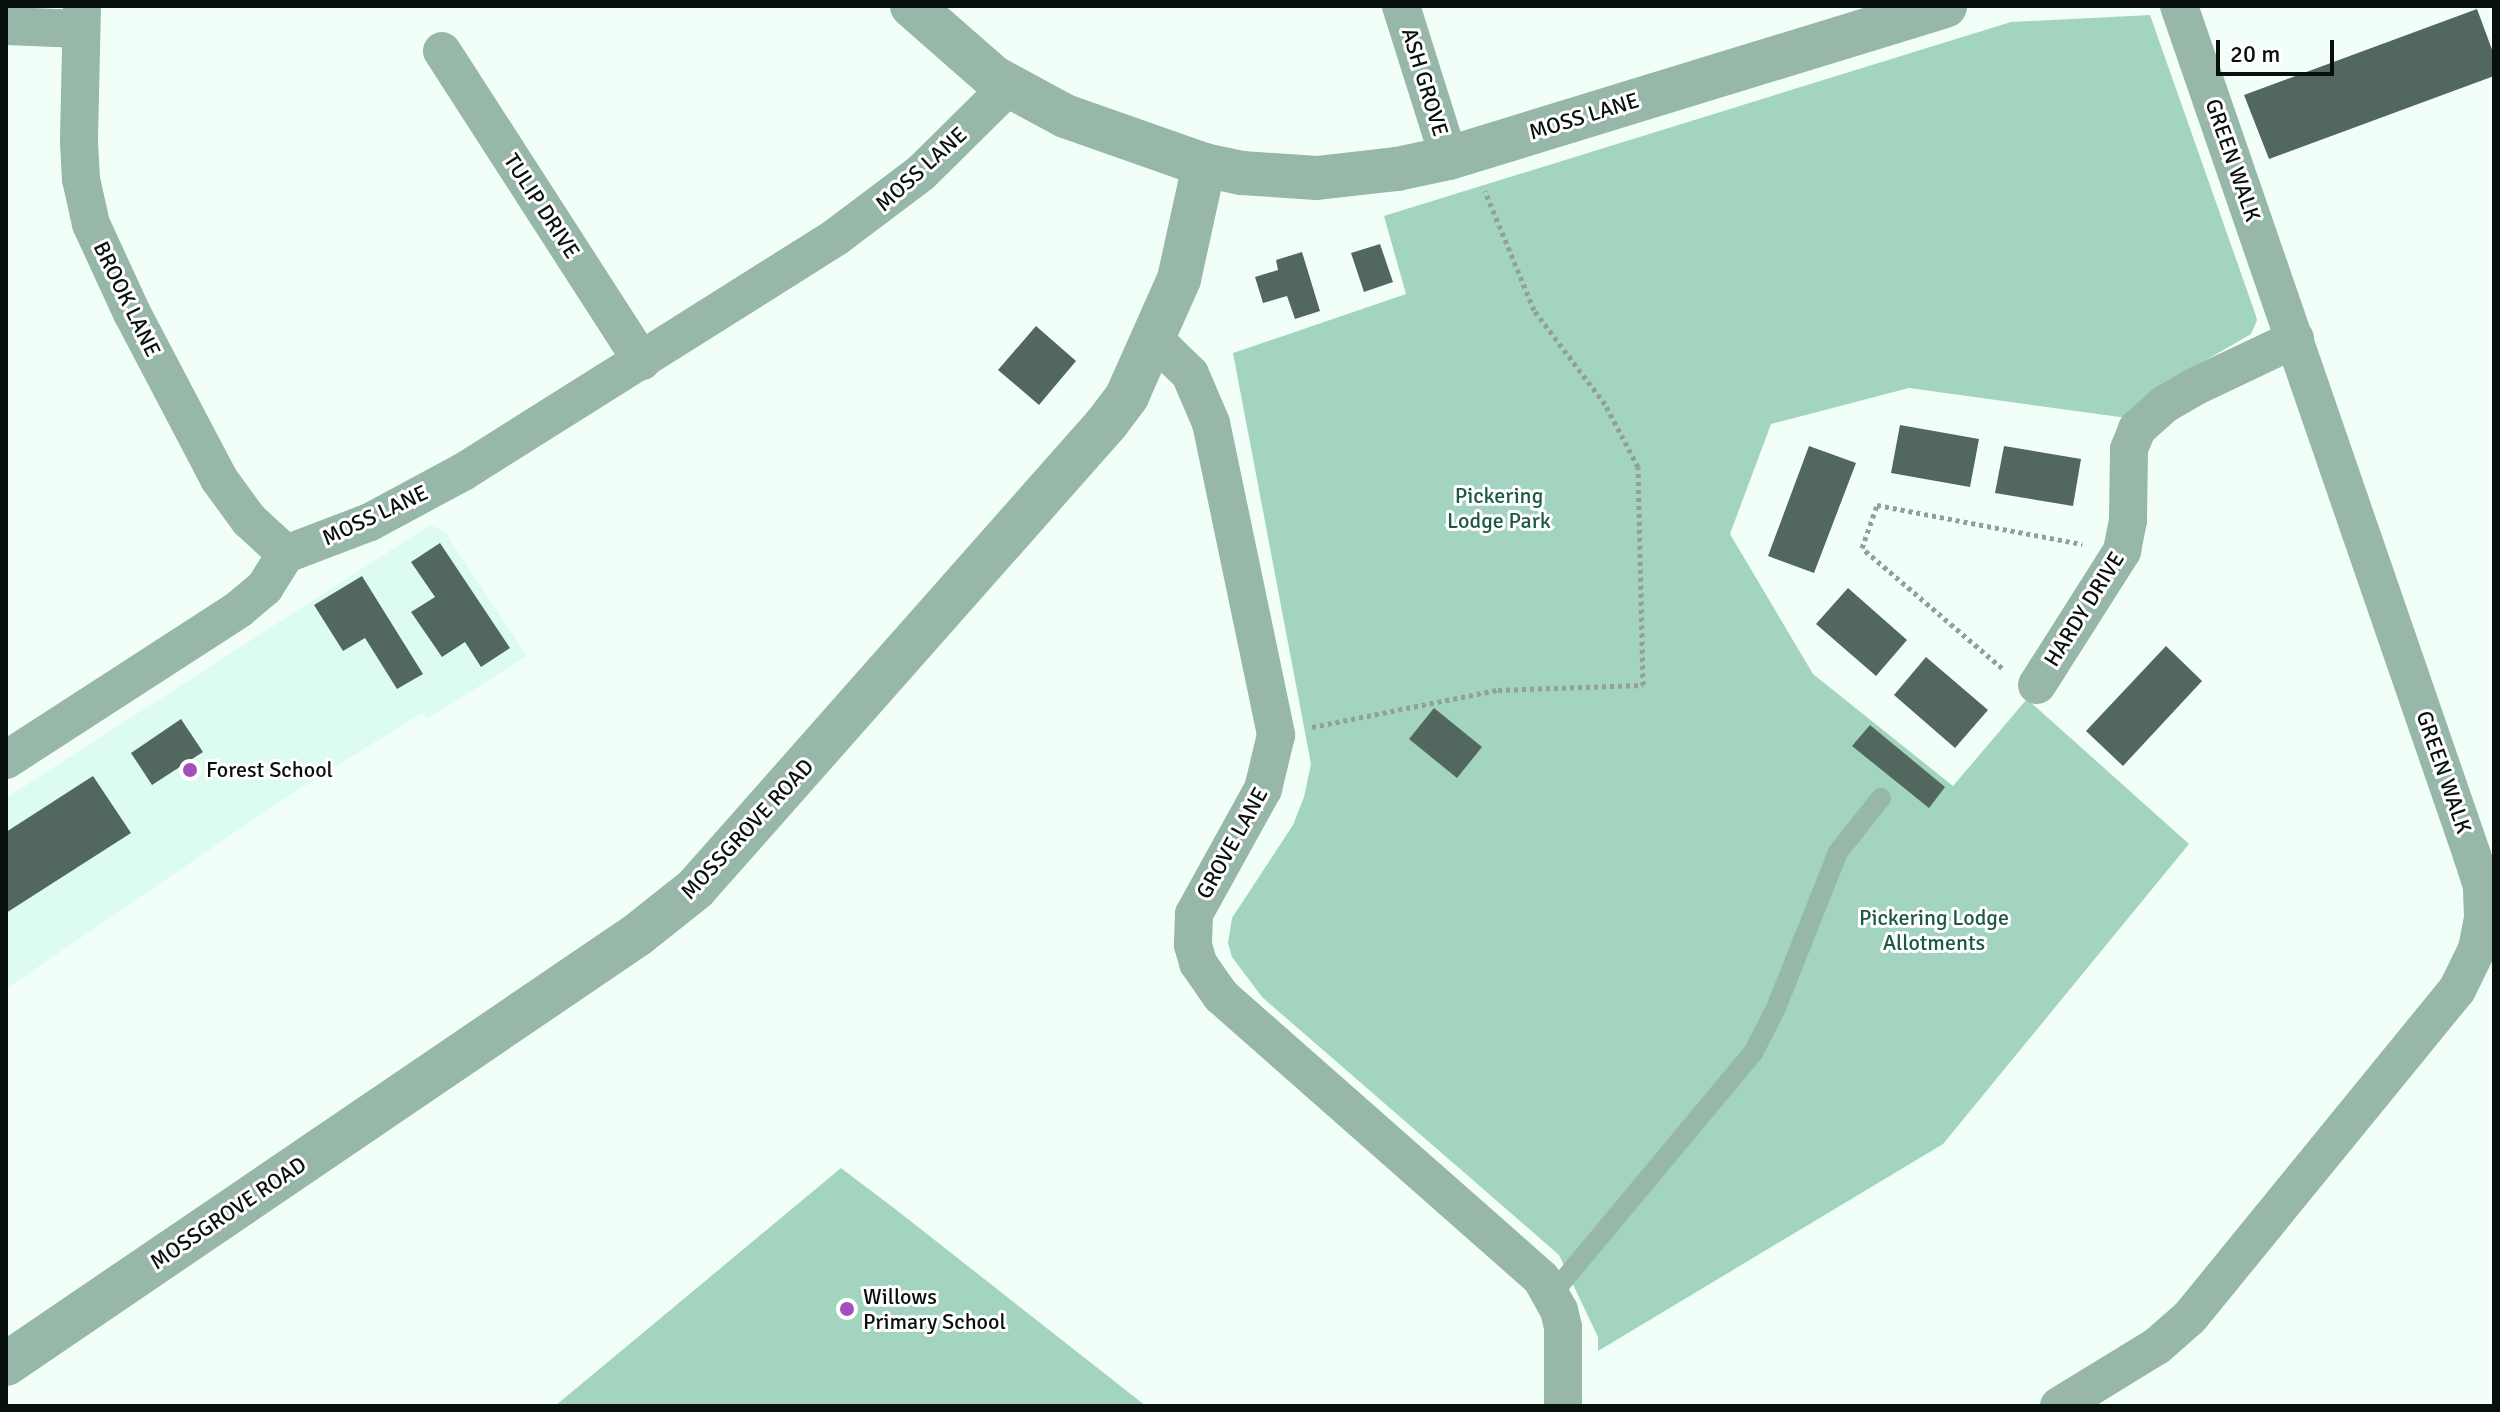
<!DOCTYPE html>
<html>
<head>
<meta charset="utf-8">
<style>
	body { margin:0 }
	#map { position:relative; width:2500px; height:1412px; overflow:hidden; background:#f1fff8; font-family:Signika,sans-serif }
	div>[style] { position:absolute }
	.built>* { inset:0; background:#dbfcee }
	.green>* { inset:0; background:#a3d4bf }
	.building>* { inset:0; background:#52675e }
	.path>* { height:5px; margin-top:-2.5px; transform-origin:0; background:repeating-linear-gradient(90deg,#939f9a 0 4px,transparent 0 8px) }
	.service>* { height:20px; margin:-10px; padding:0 10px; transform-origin:10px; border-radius:10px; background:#97b7a9 }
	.minor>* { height:38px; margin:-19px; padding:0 19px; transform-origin:19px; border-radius:19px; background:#97b7a9 }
	.tertiary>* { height:44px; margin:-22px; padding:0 22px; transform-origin:22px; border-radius:22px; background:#97b7a9 }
	.dots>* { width:22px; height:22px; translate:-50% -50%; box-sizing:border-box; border:4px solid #fff; border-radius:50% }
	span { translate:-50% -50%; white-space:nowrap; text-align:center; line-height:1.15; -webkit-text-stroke:6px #fff; paint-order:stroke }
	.street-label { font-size:22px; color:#08100d }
	.park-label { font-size:22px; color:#1c5945 }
	.poi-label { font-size:22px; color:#08100d }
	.left { translate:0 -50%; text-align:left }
	.frame { position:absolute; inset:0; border:8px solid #08100d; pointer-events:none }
	.scale { position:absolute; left:2216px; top:40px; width:118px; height:36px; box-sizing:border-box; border:4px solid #08100d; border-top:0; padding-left:10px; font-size:24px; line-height:28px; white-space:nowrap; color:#08100d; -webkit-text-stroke:6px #fff; paint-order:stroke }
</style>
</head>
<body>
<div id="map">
	<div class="built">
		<i style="clip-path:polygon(430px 525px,445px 532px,527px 656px,427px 719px,422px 713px,282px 800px,6px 989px,6px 798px)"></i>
	</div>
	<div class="green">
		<i style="clip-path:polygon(2150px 15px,2255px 313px,2257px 320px,2251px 334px,2165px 384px,2127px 418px,1909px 388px,1771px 424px,1730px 534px,1813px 674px,1953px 786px,2027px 699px,2189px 844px,1943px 1144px,1598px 1351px,1598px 1337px,1559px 1255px,1262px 997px,1232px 957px,1228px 943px,1232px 918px,1293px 825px,1304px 797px,1311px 764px,1233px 353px,1406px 294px,1384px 216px,2011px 22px)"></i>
		<i style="clip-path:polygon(841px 1168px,899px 1212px,1146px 1406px,555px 1406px)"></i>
	</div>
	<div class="building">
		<i style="clip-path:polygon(2477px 9px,2494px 55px,2494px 76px,2269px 159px,2244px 95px)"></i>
		<i style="clip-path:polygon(1380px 244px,1393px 282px,1364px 292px,1351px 253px)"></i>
		<i style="clip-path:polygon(1302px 252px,1320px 311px,1295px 319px,1287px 296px,1263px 303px,1255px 277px,1278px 270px,1276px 260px)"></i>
		<i style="clip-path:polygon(1036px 326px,1076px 361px,1039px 405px,998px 370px)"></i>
		<i style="clip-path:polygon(1900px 425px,1979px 439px,1970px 487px,1891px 473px)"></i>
		<i style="clip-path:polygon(1809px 446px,1856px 463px,1814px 573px,1768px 556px)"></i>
		<i style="clip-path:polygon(2004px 446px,2081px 459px,2073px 506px,1995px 493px)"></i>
		<i style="clip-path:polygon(440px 543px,510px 648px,481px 667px,465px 642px,442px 657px,411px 612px,435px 597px,411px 562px)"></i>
		<i style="clip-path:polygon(362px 576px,423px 674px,397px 689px,365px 638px,343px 651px,314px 605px)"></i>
		<i style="clip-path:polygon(1848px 588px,1907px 640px,1876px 676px,1816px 624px)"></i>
		<i style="clip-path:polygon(2166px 646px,2202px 681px,2123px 766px,2086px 731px)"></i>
		<i style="clip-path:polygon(1926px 657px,1988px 710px,1955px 748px,1894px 695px)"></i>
		<i style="clip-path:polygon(1434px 708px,1482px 747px,1457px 778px,1409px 739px)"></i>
		<i style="clip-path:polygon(181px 719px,203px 752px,152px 785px,131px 753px)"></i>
		<i style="clip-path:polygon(1870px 725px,1945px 787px,1929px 808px,1852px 746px)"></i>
		<i style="clip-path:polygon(93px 776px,131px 833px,6px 913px,6px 832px)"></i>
	</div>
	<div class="path">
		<i style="left:2002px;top:668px;width:184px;rotate:-139.4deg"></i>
		<i style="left:1862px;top:548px;width:46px;rotate:-70.8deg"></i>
		<i style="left:1877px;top:505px;width:209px;rotate:10.8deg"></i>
		<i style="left:1312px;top:727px;width:190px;rotate:-11.3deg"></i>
		<i style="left:1498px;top:690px;width:145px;rotate:-2deg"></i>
		<i style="left:1643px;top:685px;width:218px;rotate:-91.3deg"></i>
		<i style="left:1638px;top:467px;width:71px;rotate:-117.6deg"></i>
		<i style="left:1605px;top:404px;width:118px;rotate:-127.1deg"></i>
		<i style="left:1534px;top:310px;width:129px;rotate:-112.4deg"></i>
	</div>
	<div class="service">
		<i style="left:1552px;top:1294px;width:314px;rotate:-50.2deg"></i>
		<i style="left:1753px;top:1053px;width:51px;rotate:-62.9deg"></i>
		<i style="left:1776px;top:1008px;width:168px;rotate:-68.3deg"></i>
		<i style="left:1838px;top:852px;width:69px;rotate:-51.5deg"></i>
	</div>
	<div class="minor">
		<i style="left:82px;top:6px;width:136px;rotate:91.3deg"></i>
		<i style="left:79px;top:142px;width:37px;rotate:87deg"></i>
		<i style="left:81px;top:179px;width:46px;rotate:77.5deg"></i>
		<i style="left:91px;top:224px;width:98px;rotate:65.3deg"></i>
		<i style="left:132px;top:313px;width:187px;rotate:62.3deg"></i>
		<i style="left:219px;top:479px;width:51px;rotate:53.8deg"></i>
		<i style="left:249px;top:520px;width:50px;rotate:42.6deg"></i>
		<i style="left:1401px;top:6px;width:159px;rotate:72.5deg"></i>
		<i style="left:6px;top:26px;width:75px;rotate:2.3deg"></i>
		<i style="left:442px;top:51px;width:369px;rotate:57.2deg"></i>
		<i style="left:1155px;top:340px;width:49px;rotate:44.2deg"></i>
		<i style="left:1190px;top:374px;width:53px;rotate:66.8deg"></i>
		<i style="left:1211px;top:423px;width:319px;rotate:78.2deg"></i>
		<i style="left:1276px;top:735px;width:56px;rotate:103.5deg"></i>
		<i style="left:1263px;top:789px;width:143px;rotate:118.9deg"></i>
		<i style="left:1194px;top:914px;width:31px;rotate:92deg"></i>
		<i style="left:1193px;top:945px;width:19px;rotate:74deg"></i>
		<i style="left:1198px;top:963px;width:40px;rotate:55.1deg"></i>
		<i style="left:1221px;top:996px;width:427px;rotate:41.4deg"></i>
		<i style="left:1541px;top:1278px;width:37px;rotate:61deg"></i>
		<i style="left:1559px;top:1310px;width:17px;rotate:77deg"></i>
		<i style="left:1563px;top:1327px;width:79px;rotate:90deg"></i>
		<i style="left:2037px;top:685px;width:159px;rotate:-57.6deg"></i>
		<i style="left:2122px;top:551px;width:31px;rotate:-79deg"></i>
		<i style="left:2128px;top:521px;width:72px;rotate:-89.2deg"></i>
		<i style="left:2129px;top:449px;width:22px;rotate:-68deg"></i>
		<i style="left:2137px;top:429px;width:38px;rotate:-42deg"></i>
		<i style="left:2165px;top:404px;width:34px;rotate:-30deg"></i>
		<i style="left:2194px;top:387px;width:112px;rotate:-25.4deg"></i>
		<i style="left:6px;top:760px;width:278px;rotate:-32.9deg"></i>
		<i style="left:239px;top:609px;width:34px;rotate:-40deg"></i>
		<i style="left:265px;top:587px;width:39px;rotate:-58deg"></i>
		<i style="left:286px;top:554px;width:90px;rotate:-20.9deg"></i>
		<i style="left:370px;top:522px;width:106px;rotate:-28.3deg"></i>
		<i style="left:463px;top:472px;width:441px;rotate:-32.2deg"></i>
		<i style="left:836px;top:237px;width:106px;rotate:-37deg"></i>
		<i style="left:921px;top:173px;width:122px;rotate:-44.7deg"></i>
		<i style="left:2059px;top:1406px;width:115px;rotate:-31.5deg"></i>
		<i style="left:2157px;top:1346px;width:44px;rotate:-41.3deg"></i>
		<i style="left:2190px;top:1317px;width:422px;rotate:-50.8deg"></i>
		<i style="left:2457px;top:990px;width:46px;rotate:-64deg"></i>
		<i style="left:2477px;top:949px;width:32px;rotate:-79deg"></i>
		<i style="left:2483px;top:918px;width:32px;rotate:-92deg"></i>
		<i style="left:2482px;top:886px;width:33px;rotate:-108deg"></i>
		<i style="left:2472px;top:855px;width:898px;rotate:-109.04deg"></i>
	</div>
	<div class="tertiary">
		<i style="left:912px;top:6px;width:108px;rotate:41.2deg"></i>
		<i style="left:993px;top:77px;width:82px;rotate:28.4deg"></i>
		<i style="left:1065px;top:116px;width:147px;rotate:19.4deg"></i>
		<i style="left:1204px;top:165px;width:39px;rotate:12deg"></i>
		<i style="left:1242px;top:173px;width:75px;rotate:3.8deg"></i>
		<i style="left:1317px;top:178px;width:81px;rotate:-6.4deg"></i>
		<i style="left:1397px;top:169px;width:53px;rotate:-11.9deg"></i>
		<i style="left:1449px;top:158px;width:519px;rotate:-17.04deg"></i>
		<i style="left:6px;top:1364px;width:763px;rotate:-34.21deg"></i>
		<i style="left:637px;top:935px;width:74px;rotate:-38.4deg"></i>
		<i style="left:695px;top:889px;width:622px;rotate:-48.52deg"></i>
		<i style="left:1107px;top:423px;width:34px;rotate:-53deg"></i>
		<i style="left:1127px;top:396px;width:128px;rotate:-66deg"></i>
		<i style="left:1179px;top:279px;width:117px;rotate:-77.6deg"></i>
	</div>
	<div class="dots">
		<i style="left:190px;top:770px;background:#a34fbe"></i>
		<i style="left:847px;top:1309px;background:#a34fbe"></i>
	</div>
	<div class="street-label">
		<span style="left:1425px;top:82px;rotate:73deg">ASH GROVE</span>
		<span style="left:1584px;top:116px;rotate:-17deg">MOSS LANE</span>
		<span style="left:2233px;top:160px;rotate:71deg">GREEN WALK</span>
		<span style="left:921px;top:169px;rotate:-42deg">MOSS LANE</span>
		<span style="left:542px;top:206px;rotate:57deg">TULIP DRIVE</span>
		<span style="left:127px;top:299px;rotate:64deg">BROOK LANE</span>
		<span style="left:375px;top:515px;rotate:-25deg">MOSS LANE</span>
		<span style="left:2084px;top:609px;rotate:-58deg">HARDY DRIVE</span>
		<span style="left:2444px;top:772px;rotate:71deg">GREEN WALK</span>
		<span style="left:747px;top:829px;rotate:-47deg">MOSSGROVE ROAD</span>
		<span style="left:1232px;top:843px;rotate:-61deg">GROVE LANE</span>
		<span style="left:228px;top:1213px;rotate:-34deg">MOSSGROVE ROAD</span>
	</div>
	<div class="park-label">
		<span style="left:1499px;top:508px">Pickering<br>Lodge Park</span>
		<span style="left:1934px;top:930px">Pickering Lodge<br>Allotments</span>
	</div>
	<div class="poi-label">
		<span class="left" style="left:206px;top:770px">Forest School</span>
		<span class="left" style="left:863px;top:1309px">Willows<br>Primary School</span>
	</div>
	<div class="frame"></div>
	<div class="scale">20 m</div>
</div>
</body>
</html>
